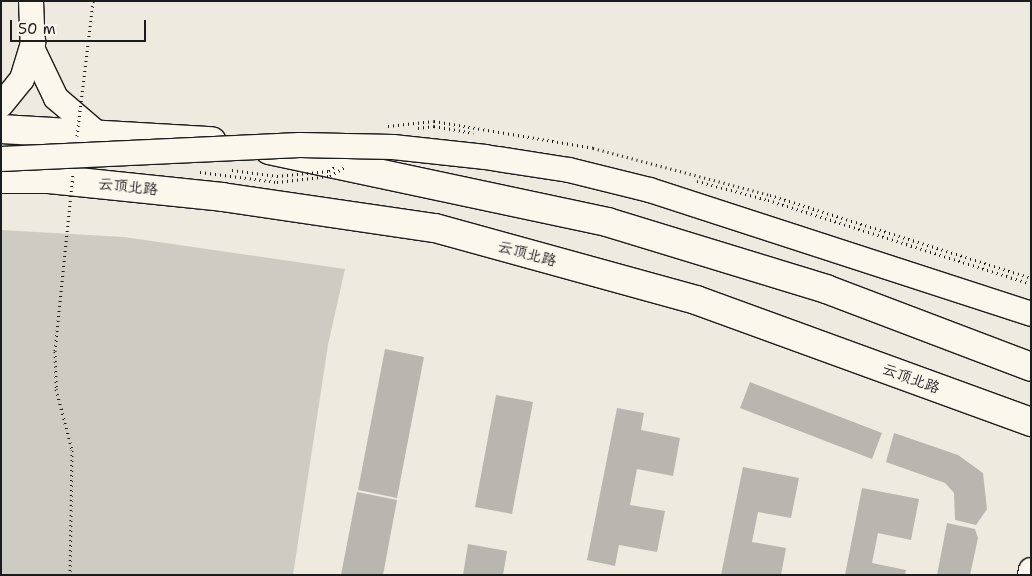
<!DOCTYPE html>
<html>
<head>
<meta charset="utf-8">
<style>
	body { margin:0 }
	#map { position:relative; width:1032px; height:576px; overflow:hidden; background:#eeeadf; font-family:"Shantell Sans","LXGW WenKai TC",sans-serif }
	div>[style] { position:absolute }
	.green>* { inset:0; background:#ceccc2 }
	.building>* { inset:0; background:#b9b6af }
	.path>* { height:3px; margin-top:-1.5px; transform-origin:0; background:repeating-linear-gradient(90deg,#1c1c1c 0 1px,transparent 0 5px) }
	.roads { filter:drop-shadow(1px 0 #1c1c1c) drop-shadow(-1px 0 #1c1c1c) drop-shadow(0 1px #1c1c1c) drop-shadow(0 -1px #1c1c1c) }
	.minor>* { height:24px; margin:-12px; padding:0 12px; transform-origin:12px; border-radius:12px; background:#fbf7ec }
	.major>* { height:28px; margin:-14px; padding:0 14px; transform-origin:14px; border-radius:14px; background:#fbf7ec }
	.path-bridge>* { height:3px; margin-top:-1.5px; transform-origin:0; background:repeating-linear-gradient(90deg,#1c1c1c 0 1px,transparent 0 5px) }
	.bridges { filter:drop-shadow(1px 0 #1c1c1c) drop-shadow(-1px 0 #1c1c1c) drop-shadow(0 1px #1c1c1c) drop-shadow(0 -1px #1c1c1c) }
	.minor-bridge>* { height:24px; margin:-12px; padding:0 12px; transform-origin:12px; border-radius:12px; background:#fbf7ec }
	span { translate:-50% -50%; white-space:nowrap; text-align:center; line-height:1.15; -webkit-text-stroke:4.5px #fbf7ec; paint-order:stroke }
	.street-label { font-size:15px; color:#1c1c1c }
	.frame { position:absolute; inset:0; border:2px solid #1c1c1c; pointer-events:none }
	.scale { position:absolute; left:10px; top:20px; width:136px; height:22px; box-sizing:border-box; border:2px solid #1c1c1c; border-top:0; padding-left:6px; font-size:15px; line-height:18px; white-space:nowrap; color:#1c1c1c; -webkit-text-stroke:4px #fbf7ec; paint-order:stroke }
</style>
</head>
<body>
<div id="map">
	<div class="green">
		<i style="clip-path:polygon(1px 230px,124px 237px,345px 269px,328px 345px,293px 575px,1px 575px)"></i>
	</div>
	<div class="building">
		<i style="clip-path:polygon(385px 349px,424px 357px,397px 498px,358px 490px)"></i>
		<i style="clip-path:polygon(750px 382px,882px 433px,872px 459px,740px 408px)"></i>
		<i style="clip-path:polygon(496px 395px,533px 402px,512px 514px,475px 507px)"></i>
		<i style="clip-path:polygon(617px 408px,644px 413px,641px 430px,680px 438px,673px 476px,637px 469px,630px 505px,665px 511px,657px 552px,619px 545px,615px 566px,587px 560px)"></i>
		<i style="clip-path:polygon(894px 433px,958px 455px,983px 473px,987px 509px,976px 525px,955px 520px,954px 493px,945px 483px,886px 462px)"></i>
		<i style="clip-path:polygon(743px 467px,799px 478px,791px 518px,758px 512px,752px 542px,786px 548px,781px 575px,721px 575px)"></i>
		<i style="clip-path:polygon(862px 488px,919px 499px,911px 540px,878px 533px,872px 563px,906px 570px,905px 575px,845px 575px)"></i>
		<i style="clip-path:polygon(357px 492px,397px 500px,383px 575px,341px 575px)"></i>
		<i style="clip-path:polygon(947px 523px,975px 529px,978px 538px,970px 575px,937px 575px)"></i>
		<i style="clip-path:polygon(468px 544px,507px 551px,503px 575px,463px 575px)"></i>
	</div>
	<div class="path">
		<i style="left:55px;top:351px;width:38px;rotate:88deg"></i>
		<i style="left:56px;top:389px;width:63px;rotate:75.3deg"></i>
		<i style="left:72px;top:450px;width:125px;rotate:90.9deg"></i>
	</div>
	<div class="roads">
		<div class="minor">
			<i style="left:31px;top:1px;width:49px;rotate:87.7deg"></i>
			<i style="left:33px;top:50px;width:53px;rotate:64.4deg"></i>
			<i style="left:56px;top:98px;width:57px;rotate:40.7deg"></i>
			<i style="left:1px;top:105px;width:33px;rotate:-51deg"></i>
			<i style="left:22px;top:79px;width:39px;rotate:-73deg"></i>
			<i style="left:1030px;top:575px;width:5px;rotate:-79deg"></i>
		</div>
		<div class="major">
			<i style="left:1px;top:129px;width:211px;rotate:3.3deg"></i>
			<i style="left:269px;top:150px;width:346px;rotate:12deg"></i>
			<i style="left:607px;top:222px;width:229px;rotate:17deg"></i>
			<i style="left:826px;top:289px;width:219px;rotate:20.8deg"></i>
			<i style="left:1px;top:179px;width:48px"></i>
			<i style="left:49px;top:179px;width:174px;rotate:5.9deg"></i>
			<i style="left:222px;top:197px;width:215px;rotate:8.3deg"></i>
			<i style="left:435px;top:228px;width:271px;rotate:15.4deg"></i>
			<i style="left:696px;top:300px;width:357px;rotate:20deg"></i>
		</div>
	</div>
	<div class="path-bridge">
		<i style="left:388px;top:126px;width:46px;rotate:-6.2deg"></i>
		<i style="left:434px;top:121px;width:161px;rotate:9.6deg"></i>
		<i style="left:593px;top:148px;width:183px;rotate:14.9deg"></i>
		<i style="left:770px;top:195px;width:274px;rotate:17.6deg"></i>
		<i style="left:418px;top:128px;width:16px;rotate:-7deg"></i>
		<i style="left:434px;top:126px;width:40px;rotate:10deg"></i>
		<i style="left:77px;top:136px;width:136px;rotate:-83.2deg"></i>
		<i style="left:232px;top:170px;width:45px;rotate:7.6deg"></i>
		<i style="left:277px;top:176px;width:52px;rotate:-5.5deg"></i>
		<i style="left:329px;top:171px;width:9px;rotate:-36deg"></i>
		<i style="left:200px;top:172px;width:78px;rotate:7.4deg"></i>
		<i style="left:277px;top:182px;width:53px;rotate:-6.5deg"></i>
		<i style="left:330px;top:176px;width:17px;rotate:-31deg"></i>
		<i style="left:697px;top:181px;width:73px;rotate:15deg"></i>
		<i style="left:768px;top:200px;width:276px;rotate:17.7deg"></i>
		<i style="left:55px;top:351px;width:177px;rotate:-84.2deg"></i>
	</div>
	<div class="bridges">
		<div class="minor-bridge">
			<i style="left:1px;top:159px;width:299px;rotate:-2.7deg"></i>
			<i style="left:300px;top:145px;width:93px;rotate:1.2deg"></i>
			<i style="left:393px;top:147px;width:93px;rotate:6.2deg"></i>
			<i style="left:485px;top:157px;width:85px;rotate:8.8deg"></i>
			<i style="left:569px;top:170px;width:83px;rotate:13.9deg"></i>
			<i style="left:650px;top:190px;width:401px;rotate:18deg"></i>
		</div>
	</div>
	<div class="street-label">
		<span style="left:128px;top:187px;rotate:6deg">云顶北路</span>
		<span style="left:527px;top:254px;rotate:15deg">云顶北路</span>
		<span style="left:911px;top:379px;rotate:20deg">云顶北路</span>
	</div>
	<div class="frame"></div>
	<div class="scale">50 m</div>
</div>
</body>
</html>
